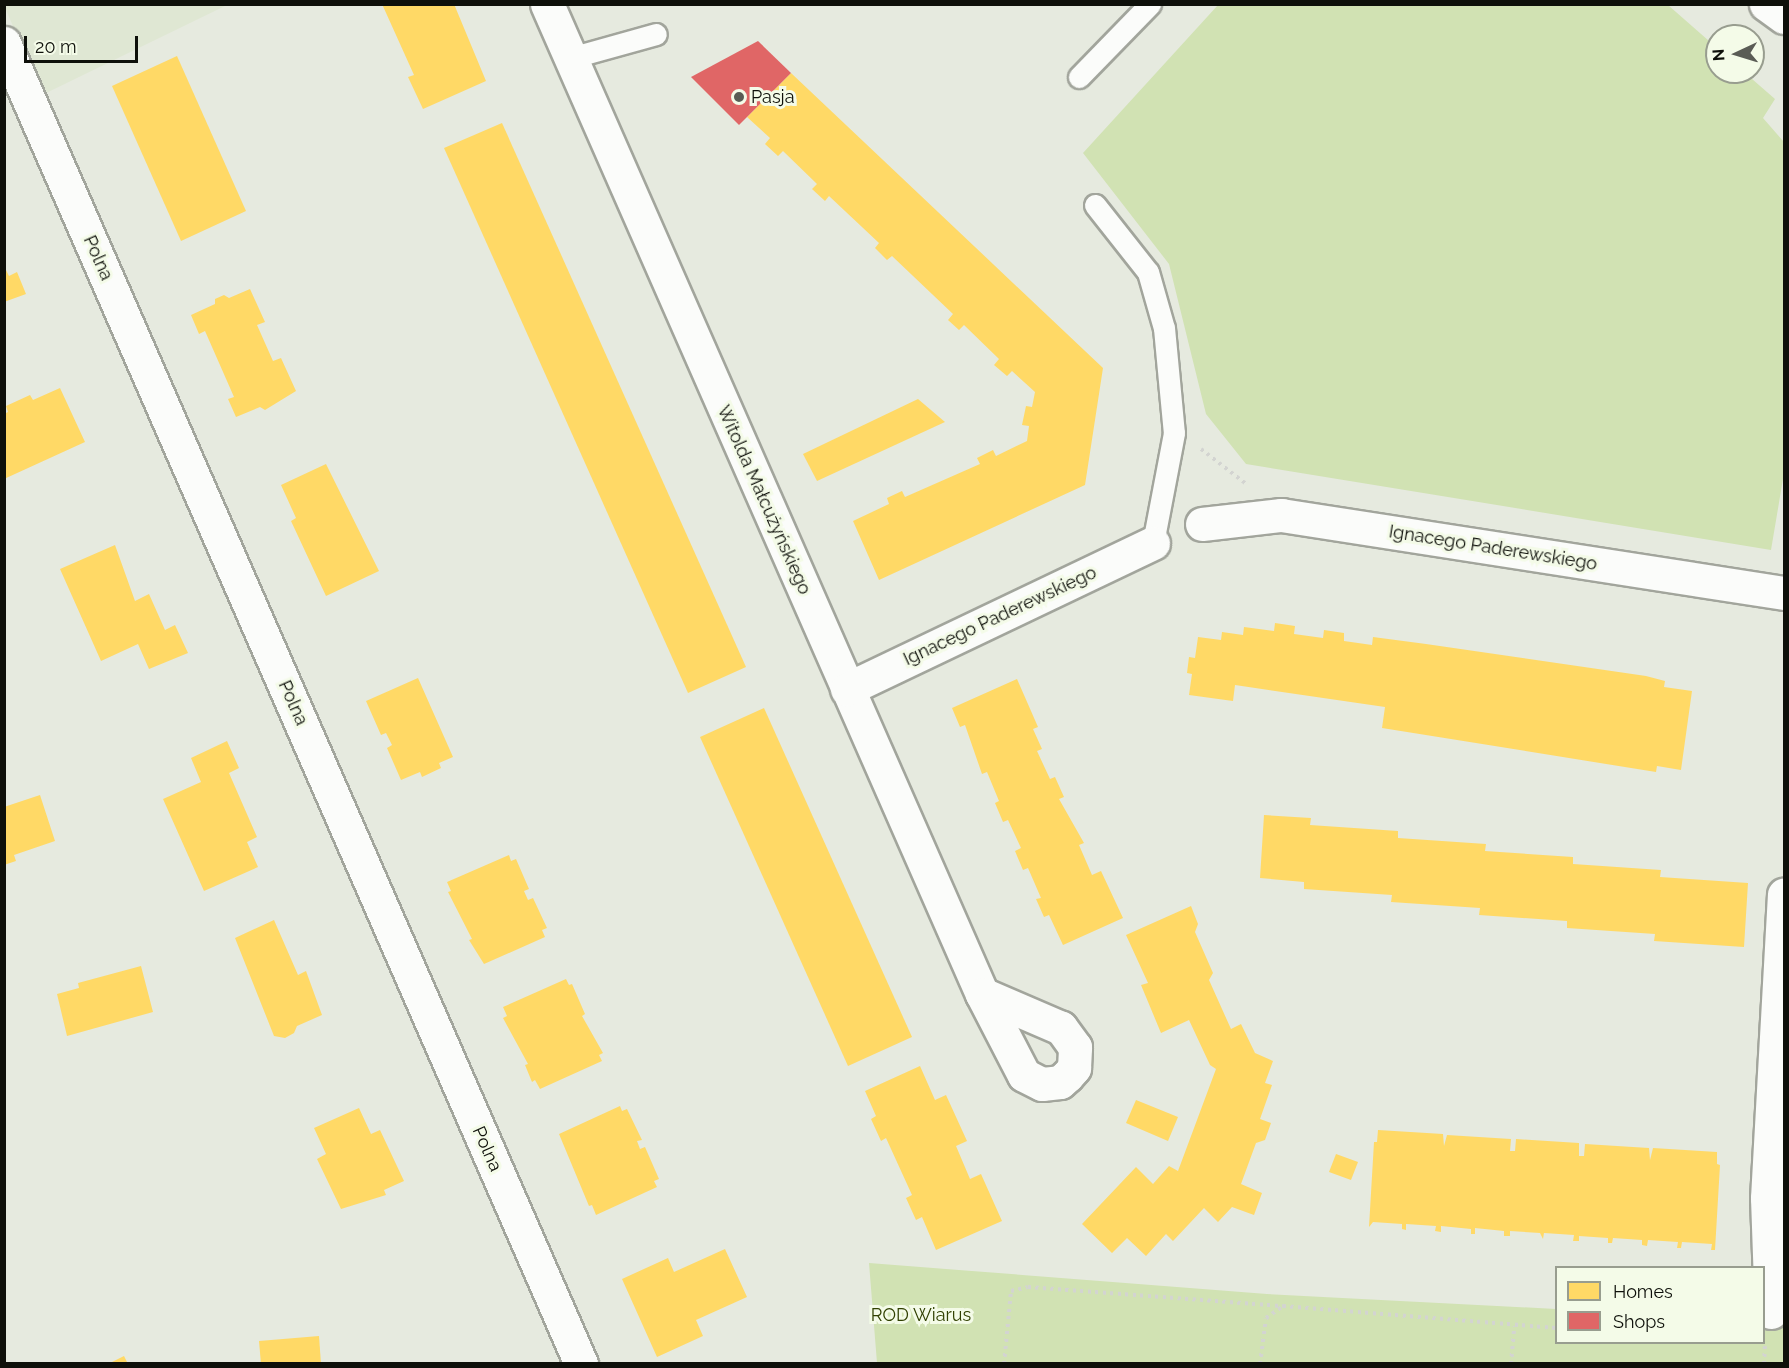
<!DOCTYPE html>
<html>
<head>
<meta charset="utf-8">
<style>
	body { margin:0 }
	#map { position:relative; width:1789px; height:1368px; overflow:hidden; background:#e6eadf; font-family:Raleway,sans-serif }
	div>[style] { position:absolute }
	.built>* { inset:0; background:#dfe7d3 }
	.green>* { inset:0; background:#d1e2b3 }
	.homes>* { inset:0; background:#ffd966 }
	.shops>* { inset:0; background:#e06666 }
	.path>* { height:4px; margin-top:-2px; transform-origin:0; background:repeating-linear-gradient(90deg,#d3d4d1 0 3px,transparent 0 7.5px) }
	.roads { filter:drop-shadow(2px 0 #a2a59c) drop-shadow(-2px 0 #a2a59c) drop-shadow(0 2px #a2a59c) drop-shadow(0 -2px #a2a59c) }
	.service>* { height:21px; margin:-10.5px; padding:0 10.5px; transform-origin:10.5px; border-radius:10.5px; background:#fbfcfa }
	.minor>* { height:33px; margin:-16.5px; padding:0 16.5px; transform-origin:16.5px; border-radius:16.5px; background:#fbfcfa }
	.dots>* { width:16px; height:16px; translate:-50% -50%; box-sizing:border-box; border:3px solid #f4fbe8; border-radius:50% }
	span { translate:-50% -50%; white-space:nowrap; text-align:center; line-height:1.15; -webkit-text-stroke:6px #f4fbe8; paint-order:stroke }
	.poi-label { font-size:18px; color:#0e100a }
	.left { translate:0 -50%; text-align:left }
	.street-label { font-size:18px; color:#0e100a }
	.park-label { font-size:18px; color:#304001 }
	.frame { position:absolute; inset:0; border:6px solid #0e100a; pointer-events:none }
	.legend { position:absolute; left:1555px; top:1266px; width:210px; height:78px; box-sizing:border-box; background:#f4fbe8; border:2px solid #989d8f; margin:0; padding:8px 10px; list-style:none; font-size:18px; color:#0e100a }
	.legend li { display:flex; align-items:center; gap:12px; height:30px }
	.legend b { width:30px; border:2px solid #989d8f }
	.north { position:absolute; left:1705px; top:24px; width:60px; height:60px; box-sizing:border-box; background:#f4fbe8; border:2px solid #989d8f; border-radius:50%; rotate:266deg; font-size:16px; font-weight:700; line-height:24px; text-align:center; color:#0e100a }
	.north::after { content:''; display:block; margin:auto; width:21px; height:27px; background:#5a5c55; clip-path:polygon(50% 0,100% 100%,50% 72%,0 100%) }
	.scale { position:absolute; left:24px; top:36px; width:114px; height:27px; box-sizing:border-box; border:3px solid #0e100a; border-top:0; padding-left:8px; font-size:18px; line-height:21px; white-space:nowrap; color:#0e100a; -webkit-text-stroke:4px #f4fbe8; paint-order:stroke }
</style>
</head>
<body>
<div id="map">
	<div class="built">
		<i style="clip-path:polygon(4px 5px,227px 5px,42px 95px)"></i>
	</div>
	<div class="green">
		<i style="clip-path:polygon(1218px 5px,1668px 5px,1717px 48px,1717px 72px,1744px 72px,1775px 99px,1763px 118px,1784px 142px,1784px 473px,1771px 550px,1246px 464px,1206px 414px,1169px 264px,1083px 153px)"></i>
		<i style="clip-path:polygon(869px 1263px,1267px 1294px,1556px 1309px,1556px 1342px,1764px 1342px,1764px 1323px,1784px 1324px,1784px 1363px,877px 1363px)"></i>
	</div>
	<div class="homes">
		<i style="clip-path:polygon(382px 4px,454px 4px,486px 81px,423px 109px,408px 77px,414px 75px)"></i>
		<i style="clip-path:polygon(177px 56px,246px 211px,181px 241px,112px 86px)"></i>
		<i style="clip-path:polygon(791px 73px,1103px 368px,1085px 485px,879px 580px,853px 521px,889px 504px,887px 498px,902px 491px,905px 497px,980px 464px,977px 458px,993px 450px,996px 456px,1027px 441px,1029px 426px,1022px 425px,1026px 406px,1032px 407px,1035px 392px,1012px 371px,1007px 376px,994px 365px,999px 359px,964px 325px,959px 330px,948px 320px,953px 314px,892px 256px,887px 260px,875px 248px,879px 243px,829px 196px,825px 201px,812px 189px,817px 184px,783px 151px,778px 156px,765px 144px,770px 138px,747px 117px)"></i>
		<i style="clip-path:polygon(502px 123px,746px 667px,688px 693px,444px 148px)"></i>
		<i style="clip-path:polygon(4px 266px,9px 276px,17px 272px,26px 294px,4px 302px)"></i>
		<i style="clip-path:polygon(250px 289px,265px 322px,257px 325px,273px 361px,281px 358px,296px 391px,265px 410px,260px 407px,236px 417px,228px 399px,234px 397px,205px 331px,199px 334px,191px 315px,215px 304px,215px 299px,224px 295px,229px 298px)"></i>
		<i style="clip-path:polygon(60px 388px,85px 442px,4px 479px,4px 414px,8px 412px,6px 406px,30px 395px,33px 400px)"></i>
		<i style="clip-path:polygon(918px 399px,945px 422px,817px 481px,803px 454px)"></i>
		<i style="clip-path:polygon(326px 464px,379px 571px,326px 596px,291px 521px,296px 518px,281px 485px)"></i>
		<i style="clip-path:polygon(115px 545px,135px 601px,149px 594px,165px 630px,175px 625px,188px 653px,149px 669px,138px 644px,101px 661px,60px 569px)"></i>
		<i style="clip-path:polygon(1275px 623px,1295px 626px,1294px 634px,1323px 638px,1324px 630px,1344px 633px,1344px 641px,1372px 645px,1373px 637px,1426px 644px,1646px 676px,1665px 681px,1664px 687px,1692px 691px,1681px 770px,1657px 766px,1656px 772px,1382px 728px,1385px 707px,1235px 685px,1233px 701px,1189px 695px,1192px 674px,1187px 673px,1189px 657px,1195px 658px,1198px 637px,1221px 640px,1222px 632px,1243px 635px,1244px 627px,1274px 631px)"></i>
		<i style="clip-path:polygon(418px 678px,453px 757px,439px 763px,441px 768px,422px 777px,420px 772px,401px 780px,387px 748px,392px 745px,386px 733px,381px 735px,366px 701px)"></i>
		<i style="clip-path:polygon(1017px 679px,1038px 727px,1033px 729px,1042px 749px,1037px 751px,1050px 779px,1055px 777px,1064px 797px,1059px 799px,1084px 843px,1079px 845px,1092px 875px,1101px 871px,1123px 918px,1063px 945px,1049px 915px,1044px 917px,1036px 899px,1041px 898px,1028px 868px,1023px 870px,1015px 851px,1021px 848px,1008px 820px,1003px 822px,995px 803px,999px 801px,987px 772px,982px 774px,965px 725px,960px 727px,952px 708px)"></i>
		<i style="clip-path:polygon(764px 708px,912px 1037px,848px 1066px,700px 737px)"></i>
		<i style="clip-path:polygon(227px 741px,239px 768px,229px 773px,257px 837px,247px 842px,258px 867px,204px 891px,163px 799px,201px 782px,191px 758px)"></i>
		<i style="clip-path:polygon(40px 795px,55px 841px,14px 855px,16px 861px,4px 865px,4px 807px)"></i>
		<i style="clip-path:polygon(1264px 815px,1311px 818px,1310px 825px,1398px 831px,1398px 838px,1486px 844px,1485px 851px,1573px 857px,1573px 864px,1661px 870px,1660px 877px,1748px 883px,1744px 947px,1654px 941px,1655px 934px,1567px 928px,1567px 921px,1479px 915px,1480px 908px,1391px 902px,1392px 895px,1304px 889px,1304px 882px,1260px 878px)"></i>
		<i style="clip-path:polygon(509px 855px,511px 861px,516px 859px,529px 889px,524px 891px,528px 900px,533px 898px,547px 928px,542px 930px,545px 937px,484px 964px,469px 940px,472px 939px,448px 892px,451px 891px,447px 882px)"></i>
		<i style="clip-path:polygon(1191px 906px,1198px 924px,1195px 932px,1213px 973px,1209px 980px,1231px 1029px,1241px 1024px,1255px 1053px,1273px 1061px,1265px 1083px,1272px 1085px,1260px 1119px,1271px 1123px,1265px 1140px,1256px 1143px,1241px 1184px,1262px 1193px,1254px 1215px,1232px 1207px,1218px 1222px,1204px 1208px,1173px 1241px,1166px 1234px,1146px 1256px,1127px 1238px,1112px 1253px,1082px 1224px,1136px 1167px,1153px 1184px,1169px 1166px,1178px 1171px,1216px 1069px,1210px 1065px,1189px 1020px,1161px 1033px,1141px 985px,1148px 983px,1126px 935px)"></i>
		<i style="clip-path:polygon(274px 920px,298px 975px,306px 971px,322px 1015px,297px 1026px,294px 1033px,285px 1038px,274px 1036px,235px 938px)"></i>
		<i style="clip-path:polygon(141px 966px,153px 1012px,67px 1036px,57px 994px,79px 988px,78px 983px)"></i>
		<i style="clip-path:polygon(566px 979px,569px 985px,572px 984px,585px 1014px,582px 1016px,603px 1053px,599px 1055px,602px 1061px,540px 1089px,535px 1080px,532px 1082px,525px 1065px,528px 1064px,503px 1018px,507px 1016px,503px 1007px)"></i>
		<i style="clip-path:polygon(920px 1066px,935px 1100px,946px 1095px,967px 1141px,956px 1146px,970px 1179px,981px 1174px,1002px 1221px,936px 1250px,922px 1217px,916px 1220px,906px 1198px,912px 1195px,886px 1138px,881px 1141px,871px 1119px,876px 1116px,865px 1091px)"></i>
		<i style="clip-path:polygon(1136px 1100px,1178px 1117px,1168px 1141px,1126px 1123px)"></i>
		<i style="clip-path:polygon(620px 1106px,622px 1111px,627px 1109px,642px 1140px,637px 1141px,640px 1149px,645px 1147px,659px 1179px,654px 1181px,657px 1187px,596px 1215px,592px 1205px,589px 1206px,559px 1134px)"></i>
		<i style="clip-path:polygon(359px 1108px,371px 1134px,380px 1130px,404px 1181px,384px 1190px,386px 1195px,341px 1209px,317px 1159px,326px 1154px,314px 1128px)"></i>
		<i style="clip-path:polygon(1378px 1130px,1443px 1134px,1444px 1146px,1447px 1135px,1511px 1139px,1510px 1151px,1515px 1151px,1516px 1139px,1579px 1143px,1579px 1156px,1584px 1156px,1585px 1144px,1649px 1148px,1650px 1160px,1653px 1148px,1717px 1152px,1717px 1164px,1720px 1165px,1715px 1250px,1711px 1250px,1712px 1244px,1682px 1242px,1681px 1248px,1677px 1248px,1678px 1242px,1648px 1240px,1647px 1246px,1642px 1245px,1642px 1240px,1613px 1238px,1612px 1243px,1608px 1243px,1608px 1238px,1579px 1236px,1579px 1241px,1573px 1241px,1574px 1235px,1544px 1233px,1543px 1239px,1540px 1233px,1510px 1231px,1510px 1236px,1504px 1236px,1504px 1231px,1475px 1228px,1475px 1234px,1471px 1234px,1471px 1229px,1441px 1226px,1441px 1232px,1435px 1231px,1436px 1226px,1406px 1224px,1406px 1230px,1402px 1229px,1402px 1224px,1373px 1222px,1369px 1227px,1374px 1142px,1377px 1142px)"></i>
		<i style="clip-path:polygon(1336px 1154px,1358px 1162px,1351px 1180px,1329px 1172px)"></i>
		<i style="clip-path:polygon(725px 1249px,747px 1297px,696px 1320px,703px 1336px,657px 1357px,622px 1279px,668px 1258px,674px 1272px)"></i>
		<i style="clip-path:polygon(319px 1336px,321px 1364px,261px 1364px,259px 1341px)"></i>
		<i style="clip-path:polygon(124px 1356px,128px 1364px,108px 1364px)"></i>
	</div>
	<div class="shops">
		<i style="clip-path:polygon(758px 41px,791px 73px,739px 125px,691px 77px)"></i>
	</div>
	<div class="path">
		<i style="left:1201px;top:449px;width:56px;rotate:37.7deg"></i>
		<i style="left:1004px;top:1364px;width:73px;rotate:-84.5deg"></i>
		<i style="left:1011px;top:1291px;width:17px;rotate:-13deg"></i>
		<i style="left:1028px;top:1287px;width:256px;rotate:4.3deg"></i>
		<i style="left:1260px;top:1364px;width:46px;rotate:-82.6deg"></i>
		<i style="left:1266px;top:1318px;width:21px;rotate:-35deg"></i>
		<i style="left:1283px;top:1306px;width:274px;rotate:4.6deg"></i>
		<i style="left:1511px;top:1364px;width:38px;rotate:-85deg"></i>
		<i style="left:1764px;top:1364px;width:18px;rotate:-87deg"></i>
	</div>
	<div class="roads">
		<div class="service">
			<i style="left:570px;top:58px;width:89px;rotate:-15.6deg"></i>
			<i style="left:1079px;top:77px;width:102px;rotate:-45.8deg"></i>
			<i style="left:1095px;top:205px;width:85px;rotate:51.7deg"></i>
			<i style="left:1148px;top:272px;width:58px;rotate:74.1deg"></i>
			<i style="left:1164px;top:328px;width:105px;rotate:84.6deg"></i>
			<i style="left:1174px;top:433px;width:112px;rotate:100.8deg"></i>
		</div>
		<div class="minor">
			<i style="left:547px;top:4px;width:1081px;rotate:66.28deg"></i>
			<i style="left:982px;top:994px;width:91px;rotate:62.6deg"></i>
			<i style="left:1024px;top:1075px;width:20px;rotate:27deg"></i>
			<i style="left:1042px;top:1084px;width:18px;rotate:-6deg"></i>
			<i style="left:1060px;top:1082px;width:9px;rotate:-41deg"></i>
			<i style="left:1067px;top:1076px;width:11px;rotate:-49deg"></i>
			<i style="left:1074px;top:1068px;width:21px;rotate:-87deg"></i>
			<i style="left:1075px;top:1047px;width:24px;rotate:-126deg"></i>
			<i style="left:1061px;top:1028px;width:86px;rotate:-156.7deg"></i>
			<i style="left:1766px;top:4px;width:22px;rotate:36deg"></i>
			<i style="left:4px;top:43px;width:1442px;rotate:66.4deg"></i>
			<i style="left:1202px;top:524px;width:80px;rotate:-6.5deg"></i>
			<i style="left:1281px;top:515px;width:509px;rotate:8.81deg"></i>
			<i style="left:847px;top:689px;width:339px;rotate:-25.5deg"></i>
			<i style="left:1771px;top:1312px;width:114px;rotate:-92deg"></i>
			<i style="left:1767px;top:1198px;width:304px;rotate:-86.8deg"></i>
		</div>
	</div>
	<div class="dots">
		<i style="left:739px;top:97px;background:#5a5c55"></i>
	</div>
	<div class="poi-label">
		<span class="left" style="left:751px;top:97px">Pasja</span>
	</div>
	<div class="street-label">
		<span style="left:98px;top:258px;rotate:66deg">Polna</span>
		<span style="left:764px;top:500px;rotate:66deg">Witolda Małcużyńskiego</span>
		<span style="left:1493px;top:548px;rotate:9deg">Ignacego Paderewskiego</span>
		<span style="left:1000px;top:616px;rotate:-25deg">Ignacego Paderewskiego</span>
		<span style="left:293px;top:703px;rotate:66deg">Polna</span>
		<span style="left:487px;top:1149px;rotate:66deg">Polna</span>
	</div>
	<div class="park-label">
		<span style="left:921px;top:1315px">ROD Wiarus</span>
	</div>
	<div class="frame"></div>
	<ul class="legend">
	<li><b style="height:16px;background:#ffd966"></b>Homes</li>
	<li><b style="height:16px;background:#e06666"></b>Shops</li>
	</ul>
	<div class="north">N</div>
	<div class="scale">20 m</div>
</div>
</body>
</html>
